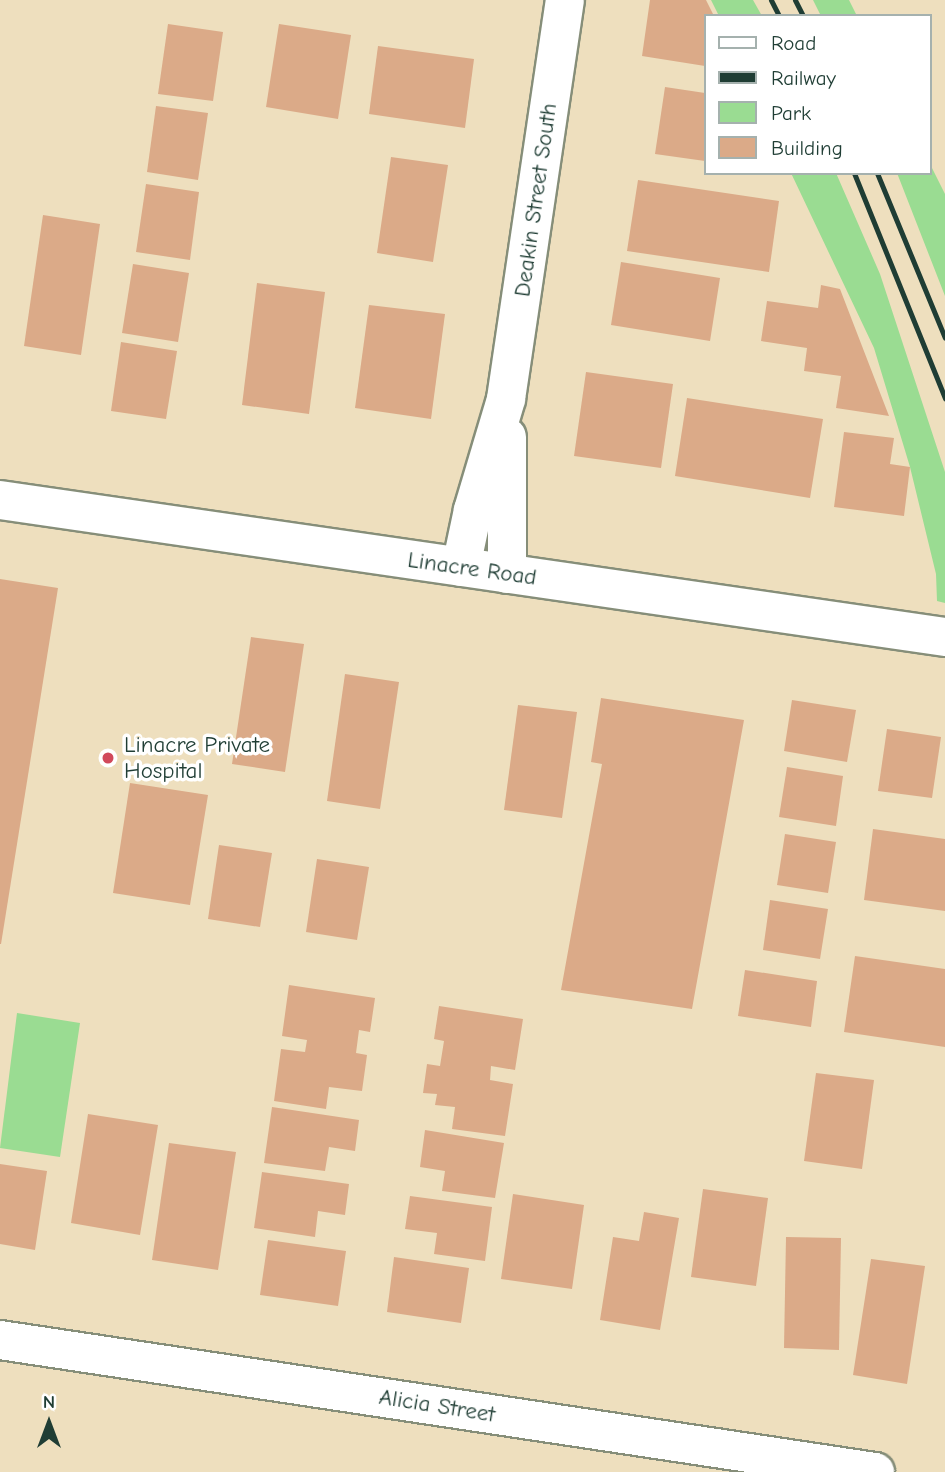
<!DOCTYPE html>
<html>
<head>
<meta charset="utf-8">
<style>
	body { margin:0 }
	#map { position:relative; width:945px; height:1472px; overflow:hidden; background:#eedfbe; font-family:"Comic Neue",sans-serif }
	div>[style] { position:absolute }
	.green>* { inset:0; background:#9adc92 }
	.building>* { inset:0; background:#dbaa88 }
	.roads { filter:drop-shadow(2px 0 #868e79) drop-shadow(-2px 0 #868e79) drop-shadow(0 2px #868e79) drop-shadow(0 -2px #868e79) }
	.minor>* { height:38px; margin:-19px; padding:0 19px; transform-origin:19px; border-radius:19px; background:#fff }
	.rail>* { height:5px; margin:-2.5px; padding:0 2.5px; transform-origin:2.5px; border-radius:2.5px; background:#1f3d34 }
	.dots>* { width:19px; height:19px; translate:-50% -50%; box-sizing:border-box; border:4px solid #fff; border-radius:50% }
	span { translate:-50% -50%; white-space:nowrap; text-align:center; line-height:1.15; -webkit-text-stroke:7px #fff; paint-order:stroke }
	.street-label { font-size:23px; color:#1f3d34 }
	.poi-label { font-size:23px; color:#1f3d34 }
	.left { translate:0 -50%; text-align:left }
	.legend { position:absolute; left:704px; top:14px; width:228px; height:161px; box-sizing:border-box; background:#fff; border:2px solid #a5b1ae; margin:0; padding:9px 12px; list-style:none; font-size:21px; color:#1f3d34 }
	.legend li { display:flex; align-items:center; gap:14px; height:35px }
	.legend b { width:35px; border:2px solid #a5b1ae }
	.north { position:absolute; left:14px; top:1388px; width:70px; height:70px; -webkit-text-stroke:5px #fff; paint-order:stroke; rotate:0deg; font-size:19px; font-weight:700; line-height:28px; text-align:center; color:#1f3d34 }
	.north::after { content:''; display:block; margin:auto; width:24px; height:32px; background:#1f3d34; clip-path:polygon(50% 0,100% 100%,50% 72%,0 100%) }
</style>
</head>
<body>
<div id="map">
	<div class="green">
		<i style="clip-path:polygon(711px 0,753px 0,762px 16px,719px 16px)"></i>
		<i style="clip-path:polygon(813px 0,849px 0,857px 16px,821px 16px)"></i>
		<i style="clip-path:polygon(929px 162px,945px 194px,945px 296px,897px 173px,929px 173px)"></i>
		<i style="clip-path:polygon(791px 173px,836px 173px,880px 274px,945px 472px,945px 603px,937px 601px,936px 574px,910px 467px,874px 348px)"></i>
		<i style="clip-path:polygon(17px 1013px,80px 1023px,60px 1157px,0 1148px)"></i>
	</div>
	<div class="building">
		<i style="clip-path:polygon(650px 0,706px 0,714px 16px,705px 16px,705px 66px,642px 56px)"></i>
		<i style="clip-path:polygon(168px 24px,223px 32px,213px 101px,158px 94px)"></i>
		<i style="clip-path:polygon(279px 24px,351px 35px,338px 119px,266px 107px)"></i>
		<i style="clip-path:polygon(378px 46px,474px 59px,465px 128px,369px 114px)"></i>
		<i style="clip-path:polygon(665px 87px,705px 93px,705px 161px,655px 154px)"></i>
		<i style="clip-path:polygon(156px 106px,208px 113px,198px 180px,147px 172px)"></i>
		<i style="clip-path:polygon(391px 157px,448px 165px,433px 262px,377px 253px)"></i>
		<i style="clip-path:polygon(638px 180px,779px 201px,769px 272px,627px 251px)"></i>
		<i style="clip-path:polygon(146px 184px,199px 192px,190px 260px,136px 252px)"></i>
		<i style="clip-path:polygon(43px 215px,100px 224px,81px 355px,24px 346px)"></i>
		<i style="clip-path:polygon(621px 262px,720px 278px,710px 341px,611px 325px)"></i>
		<i style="clip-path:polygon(133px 264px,189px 273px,178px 342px,122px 333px)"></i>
		<i style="clip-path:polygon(257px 283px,325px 292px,309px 414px,242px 405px)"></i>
		<i style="clip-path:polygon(821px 285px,840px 289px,889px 416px,836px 408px,841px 376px,804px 371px,807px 348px,761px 341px,767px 301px,818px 308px)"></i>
		<i style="clip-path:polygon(369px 305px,445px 314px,431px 419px,355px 408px)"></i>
		<i style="clip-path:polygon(121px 342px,177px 351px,166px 419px,111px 411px)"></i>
		<i style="clip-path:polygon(586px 372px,673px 384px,661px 468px,574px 456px)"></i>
		<i style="clip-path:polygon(687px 398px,823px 419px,810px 498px,675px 476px)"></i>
		<i style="clip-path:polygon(844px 432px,894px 438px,890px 464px,910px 467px,904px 516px,834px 507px)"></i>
		<i style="clip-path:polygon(0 579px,58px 588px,1px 944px,0 944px)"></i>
		<i style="clip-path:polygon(251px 637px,304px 644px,285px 772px,232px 764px)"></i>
		<i style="clip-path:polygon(345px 674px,399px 682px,380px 809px,327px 801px)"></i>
		<i style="clip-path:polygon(601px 698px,744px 720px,692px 1009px,561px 990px,602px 764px,591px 762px)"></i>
		<i style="clip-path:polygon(792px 700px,856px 710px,847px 762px,784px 751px)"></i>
		<i style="clip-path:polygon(518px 705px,577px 712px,562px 818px,504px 810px)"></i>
		<i style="clip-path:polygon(887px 729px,941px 737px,932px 798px,878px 791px)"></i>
		<i style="clip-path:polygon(787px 767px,843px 776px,836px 826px,779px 817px)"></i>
		<i style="clip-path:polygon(130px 783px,208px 795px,190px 905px,113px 893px)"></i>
		<i style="clip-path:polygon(873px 829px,945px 839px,945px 911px,864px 900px)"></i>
		<i style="clip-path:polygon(785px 834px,836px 842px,828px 893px,777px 885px)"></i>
		<i style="clip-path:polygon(219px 845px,272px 853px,260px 927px,208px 919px)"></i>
		<i style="clip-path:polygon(317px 859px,369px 867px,357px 940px,306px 932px)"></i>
		<i style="clip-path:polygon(770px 900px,828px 909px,820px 959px,763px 950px)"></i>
		<i style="clip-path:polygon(855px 956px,945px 969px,945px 1047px,844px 1032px)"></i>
		<i style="clip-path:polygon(745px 970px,817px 981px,811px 1027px,738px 1016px)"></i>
		<i style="clip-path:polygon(289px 985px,375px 998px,370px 1032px,359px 1030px,356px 1053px,367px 1055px,362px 1091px,329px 1087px,326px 1109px,274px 1101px,281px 1049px,305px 1052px,307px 1040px,282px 1036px)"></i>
		<i style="clip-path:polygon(439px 1006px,523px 1019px,515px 1070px,491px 1066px,490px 1080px,513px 1084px,505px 1136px,452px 1129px,455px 1107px,435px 1105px,437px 1094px,423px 1093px,427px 1064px,440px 1066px,444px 1041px,434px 1039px)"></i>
		<i style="clip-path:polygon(816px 1073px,874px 1080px,862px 1169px,804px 1161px)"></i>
		<i style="clip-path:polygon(272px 1107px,359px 1120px,355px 1151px,329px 1147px,325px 1171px,264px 1163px)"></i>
		<i style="clip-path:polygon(88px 1114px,158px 1125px,140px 1235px,71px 1223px)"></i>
		<i style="clip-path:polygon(425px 1130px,504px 1143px,495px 1198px,442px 1191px,445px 1171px,420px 1167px)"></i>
		<i style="clip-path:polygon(169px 1143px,236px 1152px,218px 1270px,152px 1260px)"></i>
		<i style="clip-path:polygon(0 1164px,47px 1171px,35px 1250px,0 1244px)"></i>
		<i style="clip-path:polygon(262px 1172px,349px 1184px,345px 1215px,318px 1211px,315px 1237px,254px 1228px)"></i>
		<i style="clip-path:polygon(703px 1189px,768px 1198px,756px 1286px,691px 1277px)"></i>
		<i style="clip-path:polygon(513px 1194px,584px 1205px,572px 1289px,501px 1279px)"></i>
		<i style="clip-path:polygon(410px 1196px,492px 1207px,485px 1261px,434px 1254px,437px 1233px,405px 1229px)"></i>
		<i style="clip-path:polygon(644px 1212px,679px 1218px,660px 1330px,600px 1320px,613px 1237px,639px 1241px)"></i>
		<i style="clip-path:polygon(786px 1237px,841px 1238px,839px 1350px,784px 1348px)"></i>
		<i style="clip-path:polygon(268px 1240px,346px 1251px,338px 1306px,260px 1295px)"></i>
		<i style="clip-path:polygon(394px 1257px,469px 1268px,461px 1323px,387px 1312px)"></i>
		<i style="clip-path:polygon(871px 1259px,925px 1266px,907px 1384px,853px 1375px)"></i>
	</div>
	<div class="roads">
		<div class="minor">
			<i style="left:0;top:500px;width:955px;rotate:8.25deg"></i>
			<i style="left:461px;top:567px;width:58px;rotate:-78.1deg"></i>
			<i style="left:473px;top:510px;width:116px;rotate:-73.4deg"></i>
			<i style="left:506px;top:399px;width:403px;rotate:-81.6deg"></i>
			<i style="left:507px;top:574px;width:137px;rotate:-90deg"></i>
			<i style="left:0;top:1340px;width:885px;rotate:8.58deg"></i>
		</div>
	</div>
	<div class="rail">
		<i style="left:771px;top:0;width:18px;rotate:63deg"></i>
		<i style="left:795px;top:0;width:18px;rotate:63deg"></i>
		<i style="left:854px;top:173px;width:243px;rotate:68deg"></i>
		<i style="left:877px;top:173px;width:178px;rotate:67.6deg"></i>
	</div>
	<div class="dots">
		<i style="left:108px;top:758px;background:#d1495b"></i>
	</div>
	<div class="street-label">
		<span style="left:536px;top:200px;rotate:-82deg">Deakin Street South</span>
		<span style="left:472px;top:569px;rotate:8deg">Linacre Road</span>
		<span style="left:437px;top:1406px;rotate:9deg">Alicia Street</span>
	</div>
	<div class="poi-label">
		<span class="left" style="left:124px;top:758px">Linacre Private<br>Hospital</span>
	</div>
	<ul class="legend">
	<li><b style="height:9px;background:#fff"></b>Road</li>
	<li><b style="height:9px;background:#1f3d34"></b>Railway</li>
	<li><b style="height:19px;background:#9adc92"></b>Park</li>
	<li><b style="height:19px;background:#dbaa88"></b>Building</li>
	</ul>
	<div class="north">N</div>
</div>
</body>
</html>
